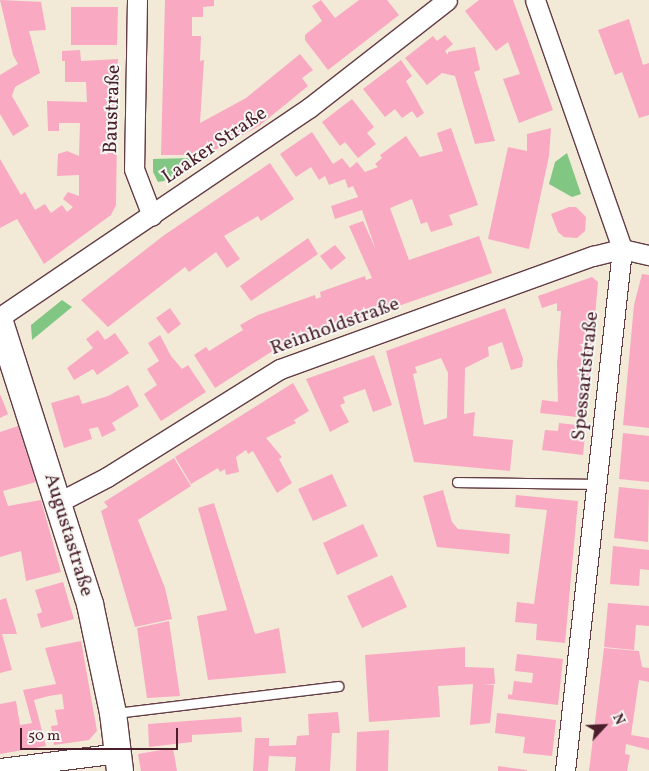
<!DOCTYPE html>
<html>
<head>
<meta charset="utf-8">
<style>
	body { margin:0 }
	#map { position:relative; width:649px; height:771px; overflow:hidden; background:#f2ead7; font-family:Vollkorn,serif }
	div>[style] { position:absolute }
	.green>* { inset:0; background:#81c783 }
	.building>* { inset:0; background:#f9a9c2 }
	.roads { filter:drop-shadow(1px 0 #633d45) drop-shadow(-1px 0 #633d45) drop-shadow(0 1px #633d45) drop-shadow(0 -1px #633d45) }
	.service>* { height:9px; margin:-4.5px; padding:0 4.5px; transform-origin:4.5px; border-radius:4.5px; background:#fff }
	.minor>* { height:19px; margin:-9.5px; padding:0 9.5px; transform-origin:9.5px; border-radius:9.5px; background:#fff }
	.secondary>* { height:26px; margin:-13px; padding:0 13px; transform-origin:13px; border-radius:13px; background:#fff }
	span { translate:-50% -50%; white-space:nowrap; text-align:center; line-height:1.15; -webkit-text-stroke:4px #f6f6f2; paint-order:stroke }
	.street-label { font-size:20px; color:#4a1f2b }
	.north { position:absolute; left:579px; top:701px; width:50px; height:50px; -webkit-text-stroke:4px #f6f6f2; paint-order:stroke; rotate:65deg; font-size:14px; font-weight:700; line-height:20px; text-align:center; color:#4a1f2b }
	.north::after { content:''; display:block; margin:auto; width:18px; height:22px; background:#4a1f2b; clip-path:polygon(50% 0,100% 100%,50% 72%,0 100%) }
	.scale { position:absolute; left:20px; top:728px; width:158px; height:22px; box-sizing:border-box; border:2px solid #4a1f2b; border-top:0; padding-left:6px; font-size:15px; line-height:18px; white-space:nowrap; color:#4a1f2b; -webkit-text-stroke:4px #f6f6f2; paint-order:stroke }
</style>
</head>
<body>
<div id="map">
	<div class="green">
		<i style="clip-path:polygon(567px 153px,581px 194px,572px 197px,549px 184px,555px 162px)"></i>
		<i style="clip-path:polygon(191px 158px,193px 162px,164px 181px,158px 182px,153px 172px,153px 159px)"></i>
		<i style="clip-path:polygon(62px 300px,72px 307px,32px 340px,31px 325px)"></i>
	</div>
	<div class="building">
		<i style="clip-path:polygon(0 0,44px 2px,41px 2px,46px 30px,29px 31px,40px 73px,15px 87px,12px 96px,29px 126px,13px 136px,0 114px,0 75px,18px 64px,13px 55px)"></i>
		<i style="clip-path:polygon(165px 0,214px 0,214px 6px,203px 7px,203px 17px,192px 17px,192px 36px,201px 36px,200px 61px,204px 60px,200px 123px,246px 98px,300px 54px,313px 70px,302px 78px,308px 86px,259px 126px,206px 155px,161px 155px)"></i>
		<i style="clip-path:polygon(321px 0,335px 18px,359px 0,387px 0,399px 15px,328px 70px,305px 40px,305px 35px,322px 21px,312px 6px)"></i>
		<i style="clip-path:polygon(479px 0,513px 0,553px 110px,519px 123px,503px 79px,520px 74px,508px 42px,496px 51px,465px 11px)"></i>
		<i style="clip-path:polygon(71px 7px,118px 7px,117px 45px,71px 45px)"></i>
		<i style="clip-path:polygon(629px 19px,643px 65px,649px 63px,649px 115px,639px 118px,622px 72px,615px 75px,598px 30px)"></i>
		<i style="clip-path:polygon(445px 35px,453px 44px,445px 51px,448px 55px,448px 52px,475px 47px,480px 70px,474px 72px,495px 141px,475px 144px,455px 76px,442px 73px,427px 85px,405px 58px,433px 36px,437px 41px)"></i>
		<i style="clip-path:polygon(80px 50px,81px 61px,118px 59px,116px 205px,111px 215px,44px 264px,17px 219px,0 228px,0 159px,21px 195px,25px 192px,35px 210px,45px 204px,51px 213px,62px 205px,67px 212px,73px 207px,63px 199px,68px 192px,79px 196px,79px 175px,57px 176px,58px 154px,67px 151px,79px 156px,80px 123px,59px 123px,59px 131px,48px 131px,47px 101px,87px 102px,86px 82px,65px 82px,65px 61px,62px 61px,62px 51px)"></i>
		<i style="clip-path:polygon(401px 60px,412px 76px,406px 81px,424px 113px,417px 118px,412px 111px,402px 118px,395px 109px,385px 117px,363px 89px)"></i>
		<i style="clip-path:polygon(352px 99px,374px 127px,367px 133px,376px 144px,358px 158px,345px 142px,340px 146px,322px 122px)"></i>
		<i style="clip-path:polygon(451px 128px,478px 205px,449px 215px,453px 225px,431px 232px,427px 222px,421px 224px,412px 199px,390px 208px,409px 260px,479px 236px,492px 273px,274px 350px,215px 388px,194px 355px,206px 347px,209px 351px,243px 330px,240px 325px,258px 315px,315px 295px,316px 299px,321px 297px,320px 292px,365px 276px,366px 280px,372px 278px,349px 226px,363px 221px,376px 250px,362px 210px,335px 219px,331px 206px,358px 197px,353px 186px,348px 188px,345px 179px,329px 185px,325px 176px,319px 180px,311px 167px,296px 177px,280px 154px,312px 132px,333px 164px,342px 158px,350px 168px,357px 162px,365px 172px,378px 167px,375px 164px,382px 158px,380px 155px,406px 136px,420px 157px,443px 151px,437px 133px)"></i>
		<i style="clip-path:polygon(551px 128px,549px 156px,529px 249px,488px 239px,508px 147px,527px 151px,527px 134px)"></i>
		<i style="clip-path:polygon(270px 163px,294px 199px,261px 221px,258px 216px,224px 236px,240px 259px,227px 268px,216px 252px,189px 272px,185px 267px,108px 327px,81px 300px,163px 236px)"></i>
		<i style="clip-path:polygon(569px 207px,576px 207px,586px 217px,585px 231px,577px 238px,564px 237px,558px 232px,551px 214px)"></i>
		<i style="clip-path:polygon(308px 238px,318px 254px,251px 301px,240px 286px)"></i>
		<i style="clip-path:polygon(335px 245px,346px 258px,331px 270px,320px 256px)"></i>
		<i style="clip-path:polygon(642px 274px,649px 275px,649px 428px,623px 425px,634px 305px)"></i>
		<i style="clip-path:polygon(592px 277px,598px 282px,586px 418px,540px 413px,542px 400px,558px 402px,557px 364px,561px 311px,557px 311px,557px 303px,542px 308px,538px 296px)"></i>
		<i style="clip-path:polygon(170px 308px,181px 324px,168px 334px,156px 318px)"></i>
		<i style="clip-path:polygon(evenodd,505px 308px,523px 359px,522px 367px,511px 370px,502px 342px,488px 347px,489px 356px,465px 368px,464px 414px,475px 412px,473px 436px,513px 440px,510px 471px,414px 462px,386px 351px,505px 308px,441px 358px,448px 373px,447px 418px,424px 425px,413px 374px,417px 373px,415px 367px,441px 358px)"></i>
		<i style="clip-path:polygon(98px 330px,105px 340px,115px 333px,129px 353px,97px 375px,93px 369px,74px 380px,67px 368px,93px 348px,86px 339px)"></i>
		<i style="clip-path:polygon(160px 335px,171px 356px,182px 369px,188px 365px,206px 392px,161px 421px,144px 394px,157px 385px,147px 369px,159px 361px,148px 343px)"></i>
		<i style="clip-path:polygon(374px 355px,392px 405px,373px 412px,365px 389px,343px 397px,345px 403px,340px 405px,349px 422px,330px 432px,306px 379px)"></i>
		<i style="clip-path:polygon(293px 383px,309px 411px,294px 420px,296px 423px,266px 438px,282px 457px,279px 459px,292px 483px,277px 493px,253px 451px,248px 454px,246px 450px,236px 457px,239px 472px,226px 475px,225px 469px,220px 472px,218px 468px,191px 484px,175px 457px)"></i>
		<i style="clip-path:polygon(128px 385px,139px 406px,112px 423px,116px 430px,102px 437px,98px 427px,89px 429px,92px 439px,64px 448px,51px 403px,79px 395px,82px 404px,108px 396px)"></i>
		<i style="clip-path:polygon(0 394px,8px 414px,0 418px)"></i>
		<i style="clip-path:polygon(559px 423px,577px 425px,576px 433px,585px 435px,583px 455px,542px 450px,545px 430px,558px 431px)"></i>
		<i style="clip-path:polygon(18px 426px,36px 482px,3px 491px,8px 506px,41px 500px,61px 572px,26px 581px,21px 551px,0 557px,0 432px)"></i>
		<i style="clip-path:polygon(623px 433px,649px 436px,649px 482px,619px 479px)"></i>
		<i style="clip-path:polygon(174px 458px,191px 486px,138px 520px,165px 588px,172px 619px,135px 627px,101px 511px,108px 507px,104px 502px)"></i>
		<i style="clip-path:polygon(332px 474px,347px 506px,313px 521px,298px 489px)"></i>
		<i style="clip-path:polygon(619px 487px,649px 490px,648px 542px,614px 538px)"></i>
		<i style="clip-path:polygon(443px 490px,452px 522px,458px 529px,510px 534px,509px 554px,437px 547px,423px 496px)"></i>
		<i style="clip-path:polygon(516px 495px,578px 501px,565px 643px,536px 640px,537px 624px,515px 622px,517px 602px,534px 604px,547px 510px,515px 507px)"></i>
		<i style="clip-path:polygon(214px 503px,255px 634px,279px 628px,286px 673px,208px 680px,197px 616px,227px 610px,198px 508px)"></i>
		<i style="clip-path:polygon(363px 524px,378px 556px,337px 575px,323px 543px)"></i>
		<i style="clip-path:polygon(613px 546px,649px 550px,649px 570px,640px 569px,639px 586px,610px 584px)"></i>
		<i style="clip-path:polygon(392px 575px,407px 607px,362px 628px,347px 596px)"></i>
		<i style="clip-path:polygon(63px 582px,74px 619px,41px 628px,37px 614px,42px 612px,35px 590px)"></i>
		<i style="clip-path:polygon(6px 598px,17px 634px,2px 634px,12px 670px,0 673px,0 600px)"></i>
		<i style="clip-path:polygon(608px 603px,649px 606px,649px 626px,636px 625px,634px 650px,604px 647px)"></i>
		<i style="clip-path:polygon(169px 621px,180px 696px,147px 698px,137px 628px)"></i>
		<i style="clip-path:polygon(81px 641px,97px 731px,89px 740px,54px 745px,51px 726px,58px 725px,55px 710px,64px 709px,62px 694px,49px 696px,34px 700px,46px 746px,0 754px,0 704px,16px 701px,20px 725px,32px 723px,23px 690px,56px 684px,45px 648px)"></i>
		<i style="clip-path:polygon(465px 647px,465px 667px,494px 668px,495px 684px,483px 684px,494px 685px,490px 723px,470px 725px,473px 684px,438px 686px,440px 717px,369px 722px,365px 655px)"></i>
		<i style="clip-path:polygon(604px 648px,639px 651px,642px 667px,649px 668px,649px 682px,639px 680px,631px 735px,649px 738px,649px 750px,626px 744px,625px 754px,630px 755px,627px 771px,589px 771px)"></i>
		<i style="clip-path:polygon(517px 654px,563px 659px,558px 705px,508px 699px,508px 694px,512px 695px,514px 681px,532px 683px,533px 673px,515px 671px)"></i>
		<i style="clip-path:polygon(338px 712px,340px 733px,332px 733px,330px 771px,295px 771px,296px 757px,269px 756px,268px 771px,253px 771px,255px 738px,269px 738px,269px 746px,296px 745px,297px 736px,309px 735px,308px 714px)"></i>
		<i style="clip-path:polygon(497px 713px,556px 720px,552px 756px,523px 753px,525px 737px,495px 733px)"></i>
		<i style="clip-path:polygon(241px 717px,242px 732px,192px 735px,192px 742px,149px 747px,148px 724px)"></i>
		<i style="clip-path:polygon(389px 730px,388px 771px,356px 771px,357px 732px)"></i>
		<i style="clip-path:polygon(173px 748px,177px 771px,141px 771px,138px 754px)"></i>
		<i style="clip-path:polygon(498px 766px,527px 770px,527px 771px,498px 771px)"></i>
	</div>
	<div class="roads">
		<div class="service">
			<i style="left:457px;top:482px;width:140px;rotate:0.8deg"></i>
			<i style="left:116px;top:713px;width:224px;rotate:-6.9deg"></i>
		</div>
		<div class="minor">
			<i style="left:137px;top:0;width:169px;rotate:91deg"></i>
			<i style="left:134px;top:169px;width:50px;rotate:69deg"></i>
			<i style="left:535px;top:0;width:264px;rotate:70.7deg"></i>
			<i style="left:622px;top:249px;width:525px;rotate:96.23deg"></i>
			<i style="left:0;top:317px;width:373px;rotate:-34.1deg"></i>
			<i style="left:309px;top:108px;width:175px;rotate:-38deg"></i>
			<i style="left:59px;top:502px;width:54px;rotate:-27.5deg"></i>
			<i style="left:107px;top:477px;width:204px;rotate:-32deg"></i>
			<i style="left:280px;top:369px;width:333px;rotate:-19.9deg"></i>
			<i style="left:593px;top:256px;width:30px;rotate:-14deg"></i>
			<i style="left:622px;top:249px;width:28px;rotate:13deg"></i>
			<i style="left:0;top:768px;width:120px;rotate:-7.2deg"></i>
		</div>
		<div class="secondary">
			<i style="left:0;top:322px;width:296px;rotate:72.3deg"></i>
			<i style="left:90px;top:604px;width:111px;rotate:78.1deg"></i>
			<i style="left:113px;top:713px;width:58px;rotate:83.1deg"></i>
		</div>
	</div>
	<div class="street-label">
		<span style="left:113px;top:109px;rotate:-88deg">Baustraße</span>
		<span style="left:215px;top:146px;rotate:-34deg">Laaker Straße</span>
		<span style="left:335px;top:327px;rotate:-20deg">Reinholdstraße</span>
		<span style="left:586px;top:376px;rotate:-84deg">Spessartstraße</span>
		<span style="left:68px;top:535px;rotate:73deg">Augustastraße</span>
	</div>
	<div class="north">N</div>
	<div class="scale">50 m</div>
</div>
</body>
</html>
